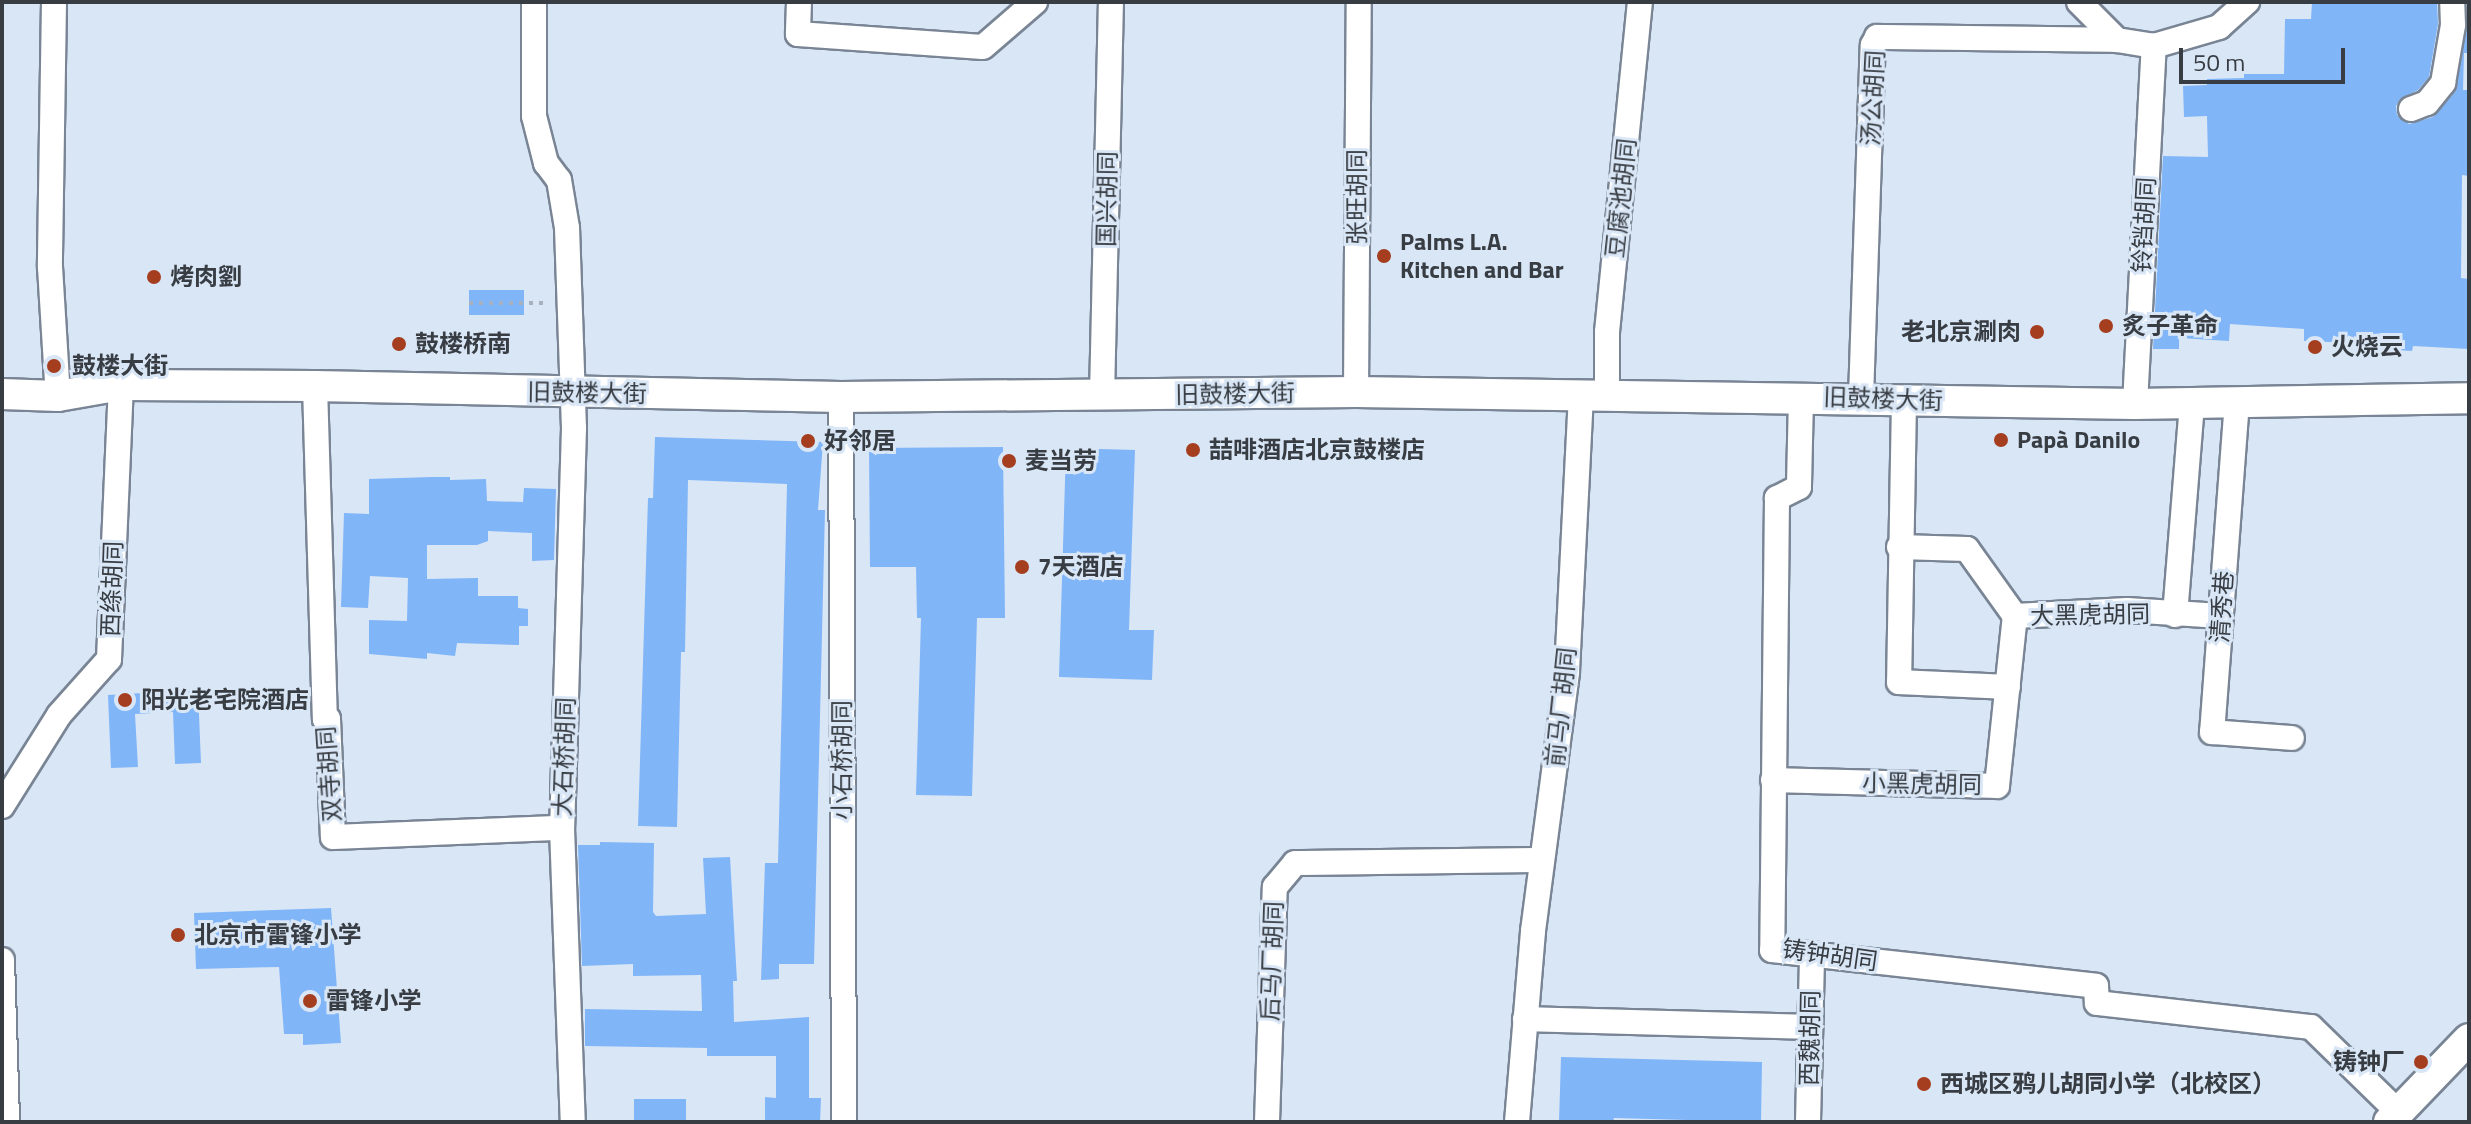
<!DOCTYPE html>
<html>
<head>
<meta charset="utf-8">
<style>
	body { margin:0 }
	#map { position:relative; width:2471px; height:1124px; overflow:hidden; background:#d9e6f6; font-family:"Titillium Web","Noto Sans SC",sans-serif }
	div>[style] { position:absolute }
	.building>* { inset:0; background:#80b5f8 }
	.path>* { height:4px; margin-top:-2px; transform-origin:0; background:repeating-linear-gradient(90deg,#a8b2bf 0 4px,transparent 0 10px) }
	.roads { filter:drop-shadow(2px 0 #798594) drop-shadow(-2px 0 #798594) drop-shadow(0 2px #798594) drop-shadow(0 -2px #798594) }
	.minor>* { height:24px; margin:-12px; padding:0 12px; transform-origin:12px; border-radius:12px; background:#fff }
	.major>* { height:30px; margin:-15px; padding:0 15px; transform-origin:15px; border-radius:15px; background:#fff }
	.dots>* { width:22px; height:22px; translate:-50% -50%; box-sizing:border-box; border:4px solid #d9e6f6; border-radius:50% }
	span { translate:-50% -50%; white-space:nowrap; text-align:center; line-height:1.15; -webkit-text-stroke:6px #d9e6f6; paint-order:stroke }
	.street-label { font-size:24px; color:#383d43 }
	.poi-label { font-size:24px; color:#383d43; font-weight:700 }
	.left { translate:0 -50%; text-align:left }
	.right { translate:-100% -50%; text-align:right }
	.frame { position:absolute; inset:0; border:4px solid #383d43; pointer-events:none }
	.scale { position:absolute; left:2179px; top:48px; width:166px; height:36px; box-sizing:border-box; border:4px solid #383d43; border-top:0; padding-left:10px; font-size:24px; line-height:28px; white-space:nowrap; color:#383d43; -webkit-text-stroke:6px #d9e6f6; paint-order:stroke }
</style>
</head>
<body>
<div id="map">
	<div class="building">
		<i style="clip-path:polygon(2312px 2px,2437px 2px,2438px 24px,2429px 77px,2418px 90px,2400px 99px,2396px 106px,2397px 115px,2409px 124px,2433px 117px,2455px 92px,2469px 2px,2469px 53px,2464px 53px,2463px 90px,2469px 90px,2469px 176px,2462px 175px,2461px 278px,2469px 279px,2469px 349px,2413px 346px,2412px 351px,2382px 349px,2383px 344px,2304px 341px,2304px 329px,2230px 324px,2229px 341px,2179px 338px,2179px 349px,2153px 349px,2163px 156px,2208px 157px,2207px 116px,2184px 117px,2183px 86px,2207px 85px,2207px 79px,2244px 78px,2244px 74px,2284px 74px,2285px 19px,2311px 19px)"></i>
		<i style="clip-path:polygon(469px 290px,524px 290px,524px 315px,469px 315px)"></i>
		<i style="clip-path:polygon(655px 437px,823px 442px,818px 510px,825px 510px,814px 964px,779px 964px,779px 979px,761px 980px,765px 863px,778px 863px,787px 484px,688px 480px,685px 652px,681px 652px,677px 827px,638px 826px,648px 498px,653px 498px)"></i>
		<i style="clip-path:polygon(1003px 447px,1005px 618px,977px 618px,972px 796px,916px 795px,921px 618px,917px 618px,916px 567px,870px 567px,869px 448px)"></i>
		<i style="clip-path:polygon(1066px 448px,1135px 450px,1129px 630px,1154px 630px,1152px 680px,1059px 677px)"></i>
		<i style="clip-path:polygon(432px 477px,450px 477px,450px 480px,486px 479px,487px 501px,523px 502px,524px 488px,556px 489px,554px 560px,532px 561px,532px 533px,488px 531px,488px 541px,477px 545px,427px 545px,427px 579px,478px 578px,478px 596px,518px 596px,518px 608px,528px 609px,528px 626px,519px 626px,519px 645px,457px 643px,455px 656px,427px 653px,427px 659px,369px 654px,369px 620px,407px 621px,408px 578px,370px 576px,368px 608px,341px 607px,344px 513px,369px 514px,369px 479px)"></i>
		<i style="clip-path:polygon(198px 690px,201px 763px,175px 764px,173px 712px,135px 714px,138px 767px,111px 768px,108px 695px)"></i>
		<i style="clip-path:polygon(600px 842px,654px 843px,653px 912px,656px 916px,706px 914px,703px 858px,730px 857px,737px 981px,733px 981px,734px 1022px,809px 1017px,809px 1098px,821px 1098px,820px 1122px,765px 1122px,765px 1097px,776px 1098px,776px 1056px,707px 1056px,707px 1048px,585px 1046px,585px 1009px,702px 1011px,701px 975px,633px 976px,633px 964px,582px 966px,578px 845px,600px 845px)"></i>
		<i style="clip-path:polygon(331px 908px,341px 1043px,303px 1045px,303px 1034px,284px 1034px,279px 967px,196px 969px,194px 913px)"></i>
		<i style="clip-path:polygon(1561px 1057px,1762px 1062px,1761px 1122px,1614px 1118px,1613px 1122px,1559px 1122px)"></i>
		<i style="clip-path:polygon(634px 1099px,686px 1099px,686px 1122px,634px 1122px)"></i>
	</div>
	<div class="path">
		<i style="left:469px;top:303px;width:78px"></i>
	</div>
	<div class="roads">
		<div class="minor">
			<i style="left:54px;top:2px;width:265px;rotate:90.9deg"></i>
			<i style="left:50px;top:267px;width:129px;rotate:86.5deg"></i>
			<i style="left:534px;top:2px;width:114px;rotate:90deg"></i>
			<i style="left:534px;top:116px;width:49px;rotate:75.7deg"></i>
			<i style="left:546px;top:163px;width:21px;rotate:53deg"></i>
			<i style="left:559px;top:180px;width:49px;rotate:80.5deg"></i>
			<i style="left:567px;top:228px;width:200px;rotate:88deg"></i>
			<i style="left:574px;top:428px;width:400px;rotate:91.7deg"></i>
			<i style="left:562px;top:828px;width:294px;rotate:87.9deg"></i>
			<i style="left:799px;top:2px;width:32px;rotate:92deg"></i>
			<i style="left:798px;top:34px;width:185px;rotate:4deg"></i>
			<i style="left:983px;top:47px;width:69px;rotate:-40.9deg"></i>
			<i style="left:2079px;top:2px;width:54px;rotate:45deg"></i>
			<i style="left:2117px;top:40px;width:37px;rotate:9deg"></i>
			<i style="left:2154px;top:46px;width:68px;rotate:-16.3deg"></i>
			<i style="left:2219px;top:27px;width:38px;rotate:-42deg"></i>
			<i style="left:2411px;top:109px;width:17px;rotate:-21deg"></i>
			<i style="left:2427px;top:103px;width:26px;rotate:-51deg"></i>
			<i style="left:2443px;top:83px;width:59px;rotate:-80.2deg"></i>
			<i style="left:2453px;top:25px;width:23px;rotate:-92deg"></i>
			<i style="left:315px;top:386px;width:333px;rotate:88.3deg"></i>
			<i style="left:325px;top:719px;width:3px"></i>
			<i style="left:328px;top:719px;width:118px;rotate:87.6deg"></i>
			<i style="left:333px;top:837px;width:229px;rotate:-2.3deg"></i>
			<i style="left:1356px;top:392px;width:390px;rotate:-89.6deg"></i>
			<i style="left:1607px;top:395px;width:63px;rotate:-90deg"></i>
			<i style="left:1607px;top:332px;width:332px;rotate:-84.3deg"></i>
			<i style="left:1102px;top:396px;width:394px;rotate:-88.7deg"></i>
			<i style="left:841px;top:397px;width:725px;rotate:89.76deg"></i>
			<i style="left:1801px;top:397px;width:90px;rotate:91.3deg"></i>
			<i style="left:1799px;top:487px;width:25px;rotate:153deg"></i>
			<i style="left:1777px;top:498px;width:452px;rotate:90.6deg"></i>
			<i style="left:1772px;top:950px;width:326px;rotate:6.3deg"></i>
			<i style="left:2096px;top:986px;width:17px;rotate:87deg"></i>
			<i style="left:2097px;top:1003px;width:215px;rotate:6.4deg"></i>
			<i style="left:2311px;top:1027px;width:123px;rotate:44.3deg"></i>
			<i style="left:1861px;top:398px;width:353px;rotate:-88.1deg"></i>
			<i style="left:1873px;top:45px;width:9px;rotate:-63deg"></i>
			<i style="left:1877px;top:37px;width:240px;rotate:0.7deg"></i>
			<i style="left:1904px;top:400px;width:282px;rotate:91deg"></i>
			<i style="left:1899px;top:682px;width:109px;rotate:2.6deg"></i>
			<i style="left:2237px;top:401px;width:332px;rotate:94.3deg"></i>
			<i style="left:2212px;top:732px;width:80px;rotate:4.3deg"></i>
			<i style="left:2135px;top:404px;width:359px;rotate:-87deg"></i>
			<i style="left:1899px;top:547px;width:68px;rotate:1.7deg"></i>
			<i style="left:1967px;top:549px;width:82px;rotate:54.4deg"></i>
			<i style="left:2015px;top:616px;width:112px;rotate:-3.1deg"></i>
			<i style="left:2127px;top:610px;width:94px;rotate:3.7deg"></i>
			<i style="left:2175px;top:615px;width:213px;rotate:-85.4deg"></i>
			<i style="left:1773px;top:780px;width:224px;rotate:1.5deg"></i>
			<i style="left:1997px;top:786px;width:171px;rotate:-84deg"></i>
			<i style="left:2px;top:806px;width:107px;rotate:-57.9deg"></i>
			<i style="left:59px;top:715px;width:75px;rotate:-48.2deg"></i>
			<i style="left:109px;top:659px;width:274px;rotate:-87.5deg"></i>
			<i style="left:2px;top:960px;width:162px;rotate:88.2deg"></i>
			<i style="left:1525px;top:1019px;width:285px;rotate:1.6deg"></i>
			<i style="left:1267px;top:1122px;width:235px;rotate:-88.1deg"></i>
			<i style="left:1275px;top:887px;width:31px;rotate:-50deg"></i>
			<i style="left:1295px;top:863px;width:247px;rotate:-0.7deg"></i>
			<i style="left:1517px;top:1122px;width:192px;rotate:-85.2deg"></i>
			<i style="left:1533px;top:931px;width:262px;rotate:-82.5deg"></i>
			<i style="left:1567px;top:671px;width:277px;rotate:-87.1deg"></i>
			<i style="left:1808px;top:1122px;width:167px;rotate:-88.6deg"></i>
		</div>
		<div class="major">
			<i style="left:2px;top:394px;width:56px;rotate:2deg"></i>
			<i style="left:58px;top:396px;width:64px;rotate:-9.9deg"></i>
			<i style="left:121px;top:385px;width:194px;rotate:0.3deg"></i>
			<i style="left:315px;top:386px;width:526px;rotate:1.2deg"></i>
			<i style="left:841px;top:397px;width:515px;rotate:-0.56deg"></i>
			<i style="left:1356px;top:392px;width:779px;rotate:0.88deg"></i>
			<i style="left:2135px;top:404px;width:334px;rotate:-1deg"></i>
			<i style="left:2389px;top:1122px;width:115px;rotate:-46.1deg"></i>
		</div>
	</div>
	<div class="dots">
		<i style="left:1384px;top:256px;background:#a53d1f"></i>
		<i style="left:154px;top:277px;background:#a53d1f"></i>
		<i style="left:2106px;top:326px;background:#a53d1f"></i>
		<i style="left:2037px;top:332px;background:#a53d1f"></i>
		<i style="left:399px;top:344px;background:#a53d1f"></i>
		<i style="left:2315px;top:347px;background:#a53d1f"></i>
		<i style="left:54px;top:366px;background:#a53d1f"></i>
		<i style="left:2001px;top:440px;background:#a53d1f"></i>
		<i style="left:808px;top:441px;background:#a53d1f"></i>
		<i style="left:1193px;top:450px;background:#a53d1f"></i>
		<i style="left:1009px;top:461px;background:#a53d1f"></i>
		<i style="left:1022px;top:567px;background:#a53d1f"></i>
		<i style="left:125px;top:700px;background:#a53d1f"></i>
		<i style="left:178px;top:935px;background:#a53d1f"></i>
		<i style="left:310px;top:1001px;background:#a53d1f"></i>
		<i style="left:2421px;top:1062px;background:#a53d1f"></i>
		<i style="left:1924px;top:1084px;background:#a53d1f"></i>
	</div>
	<div class="street-label">
		<span style="left:1873px;top:98px;rotate:-87deg">汤公胡同</span>
		<span style="left:1357px;top:197px;rotate:-90deg">张旺胡同</span>
		<span style="left:1621px;top:198px;rotate:-84deg">豆腐池胡同</span>
		<span style="left:1107px;top:199px;rotate:-89deg">国兴胡同</span>
		<span style="left:2144px;top:225px;rotate:-87deg">铃铛胡同</span>
		<span style="left:587px;top:393px;rotate:1deg">旧鼓楼大街</span>
		<span style="left:1235px;top:394px;rotate:-1deg">旧鼓楼大街</span>
		<span style="left:1883px;top:399px;rotate:2deg">旧鼓楼大街</span>
		<span style="left:112px;top:589px;rotate:-88deg">西绦胡同</span>
		<span style="left:2222px;top:607px;rotate:-86deg">清秀巷</span>
		<span style="left:2090px;top:615px;rotate:-1deg">大黑虎胡同</span>
		<span style="left:1561px;top:707px;rotate:-84deg">前马厂胡同</span>
		<span style="left:564px;top:757px;rotate:-88deg">大石桥胡同</span>
		<span style="left:842px;top:760px;rotate:-90deg">小石桥胡同</span>
		<span style="left:329px;top:774px;rotate:-94deg">双寺胡同</span>
		<span style="left:1922px;top:784px;rotate:1deg">小黑虎胡同</span>
		<span style="left:1830px;top:955px;rotate:8deg">铸钟胡同</span>
		<span style="left:1272px;top:961px;rotate:-88deg">后马厂胡同</span>
		<span style="left:1810px;top:1038px;rotate:-89deg">西魏胡同</span>
	</div>
	<div class="poi-label">
		<span class="left" style="left:1400px;top:256px">Palms L.A.<br>Kitchen and Bar</span>
		<span class="left" style="left:170px;top:277px">烤肉劉</span>
		<span class="left" style="left:2122px;top:326px">炙子革命</span>
		<span class="right" style="left:2021px;top:332px">老北京涮肉</span>
		<span class="left" style="left:415px;top:344px">鼓楼桥南</span>
		<span class="left" style="left:2331px;top:347px">火烧云</span>
		<span class="left" style="left:72px;top:366px">鼓楼大街</span>
		<span class="left" style="left:2017px;top:440px">Papà Danilo</span>
		<span class="left" style="left:824px;top:441px">好邻居</span>
		<span class="left" style="left:1209px;top:450px">喆啡酒店北京鼓楼店</span>
		<span class="left" style="left:1025px;top:461px">麦当劳</span>
		<span class="left" style="left:1038px;top:567px">7天酒店</span>
		<span class="left" style="left:141px;top:700px">阳光老宅院酒店</span>
		<span class="left" style="left:194px;top:935px">北京市雷锋小学</span>
		<span class="left" style="left:326px;top:1001px">雷锋小学</span>
		<span class="right" style="left:2405px;top:1062px">铸钟厂</span>
		<span class="left" style="left:1940px;top:1084px">西城区鸦儿胡同小学（北校区）</span>
	</div>
	<div class="frame"></div>
	<div class="scale">50 m</div>
</div>
</body>
</html>
